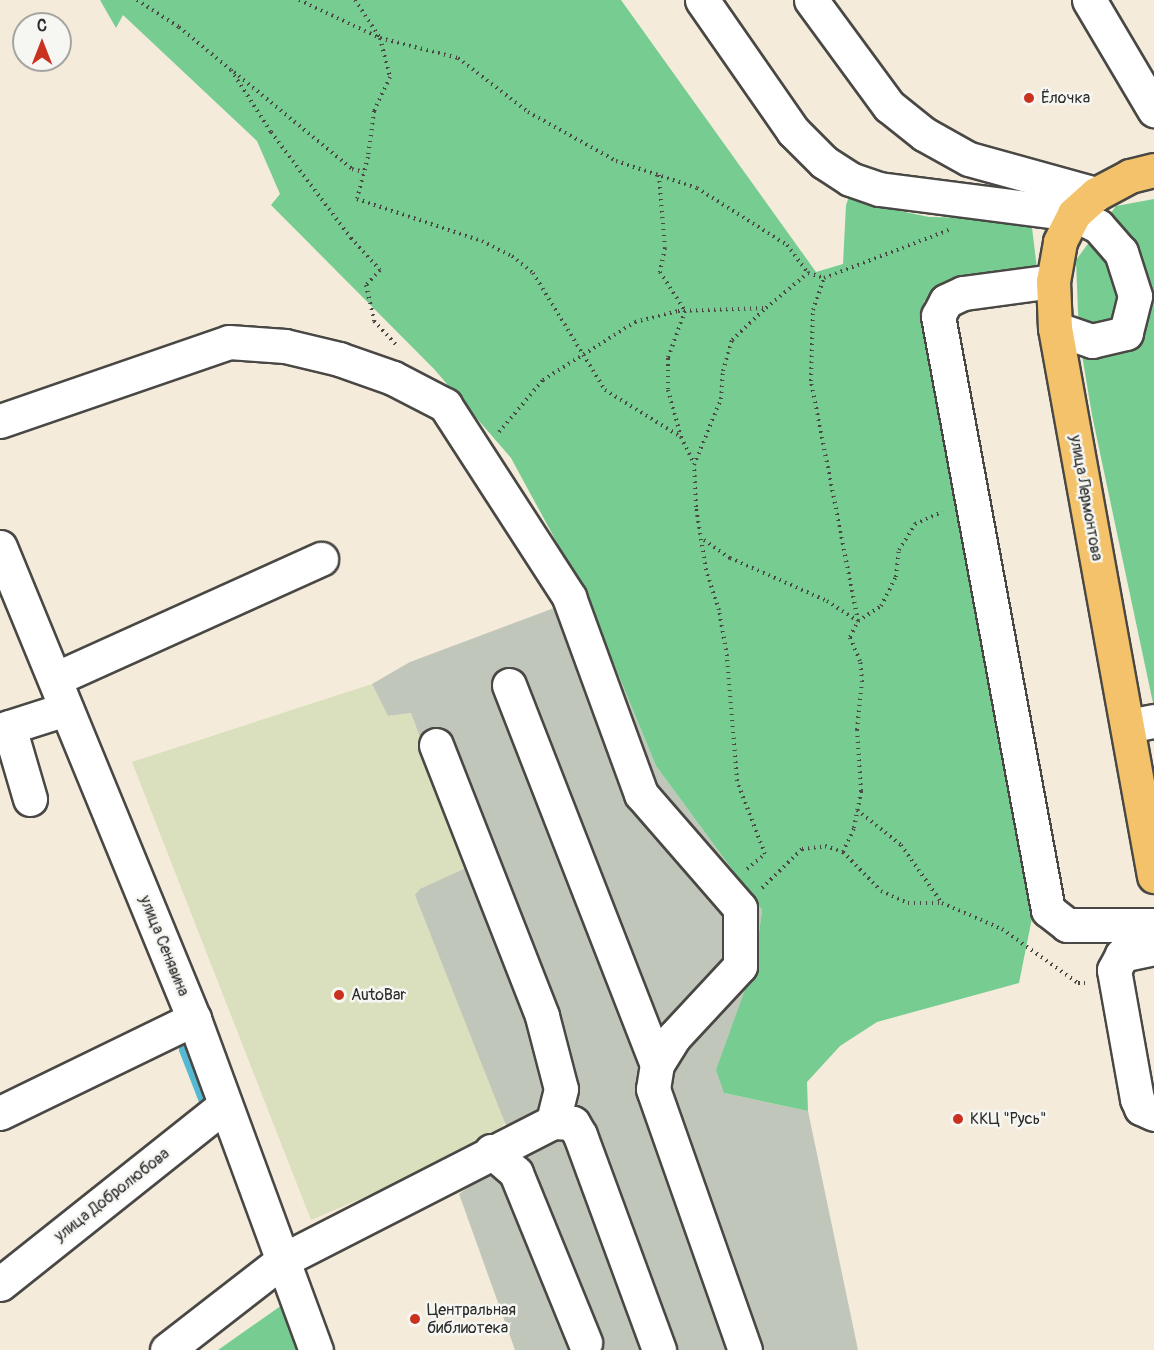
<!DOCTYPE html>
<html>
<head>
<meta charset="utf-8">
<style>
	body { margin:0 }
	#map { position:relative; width:1154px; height:1350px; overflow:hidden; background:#f4ebda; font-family:Pangolin,sans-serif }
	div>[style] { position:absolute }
	.built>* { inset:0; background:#dadfbd }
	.industrial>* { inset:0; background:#c0c7ba }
	.green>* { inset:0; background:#77cd91 }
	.stream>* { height:8px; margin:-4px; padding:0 4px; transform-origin:4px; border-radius:4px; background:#55b9d4 }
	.path>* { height:4px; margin-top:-2px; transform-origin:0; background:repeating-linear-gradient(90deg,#494845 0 1.5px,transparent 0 6px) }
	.roads { filter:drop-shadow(2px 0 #494845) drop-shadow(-2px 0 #494845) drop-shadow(0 2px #494845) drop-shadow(0 -2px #494845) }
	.minor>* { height:33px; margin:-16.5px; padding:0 16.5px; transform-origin:16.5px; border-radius:16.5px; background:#fff }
	.major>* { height:33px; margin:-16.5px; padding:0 16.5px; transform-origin:16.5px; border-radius:16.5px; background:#f3c26a }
	.dots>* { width:16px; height:16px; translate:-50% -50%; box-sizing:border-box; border:3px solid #f6f6f2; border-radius:50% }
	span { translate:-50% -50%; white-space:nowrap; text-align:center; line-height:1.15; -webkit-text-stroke:5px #f6f6f2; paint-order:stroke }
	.poi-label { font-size:16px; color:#2b2b2b }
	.left { translate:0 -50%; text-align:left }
	.street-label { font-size:16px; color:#2b2b2b }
	.north { position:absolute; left:12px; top:12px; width:60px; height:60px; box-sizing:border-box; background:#f6f6f2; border:2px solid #a5a5a2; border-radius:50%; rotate:0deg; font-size:16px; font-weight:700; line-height:24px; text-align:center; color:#2b2b2b }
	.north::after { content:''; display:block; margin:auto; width:21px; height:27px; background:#c8321e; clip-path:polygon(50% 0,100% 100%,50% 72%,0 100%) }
</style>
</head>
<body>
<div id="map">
	<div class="built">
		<i style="clip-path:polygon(372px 684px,388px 716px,411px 713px,468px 868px,421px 889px,505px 1123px,482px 1147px,311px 1220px,132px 762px)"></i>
	</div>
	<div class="industrial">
		<i style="clip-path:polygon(586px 596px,656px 766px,762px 910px,755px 962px,724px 1093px,808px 1111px,858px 1350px,515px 1350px,459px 1194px,521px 1148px,505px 1123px,415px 895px,420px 889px,468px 867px,411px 713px,388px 716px,372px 684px,410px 662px)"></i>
	</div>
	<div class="green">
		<i style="clip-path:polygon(100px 0,621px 0,816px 272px,843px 264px,846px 205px,850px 194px,867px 192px,891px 209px,929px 217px,1031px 219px,1037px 269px,975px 278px,924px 301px,1033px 913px,1019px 983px,877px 1022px,840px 1046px,807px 1082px,808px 1111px,724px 1093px,716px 1070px,755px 962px,762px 910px,656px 766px,586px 596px,511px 458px,434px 369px,271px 205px,280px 194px,257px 141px,123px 15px,116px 28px)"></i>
		<i style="clip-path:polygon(1154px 199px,1154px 703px,1153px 703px,1092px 415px,1079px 337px,1076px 260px,1116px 206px)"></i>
		<i style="clip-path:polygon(282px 1305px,298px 1350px,218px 1350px)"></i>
	</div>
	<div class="stream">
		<i style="left:183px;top:1050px;width:63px;rotate:68.7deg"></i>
	</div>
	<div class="path">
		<i style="left:137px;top:0;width:50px;rotate:32.7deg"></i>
		<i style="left:179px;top:27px;width:67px;rotate:39.6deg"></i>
		<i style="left:231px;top:70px;width:74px;rotate:57.2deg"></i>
		<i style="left:271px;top:132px;width:133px;rotate:53deg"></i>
		<i style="left:351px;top:238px;width:43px;rotate:47.8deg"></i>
		<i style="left:380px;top:270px;width:21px;rotate:133deg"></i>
		<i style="left:366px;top:285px;width:37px;rotate:77deg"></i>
		<i style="left:374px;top:321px;width:34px;rotate:47deg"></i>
		<i style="left:299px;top:0;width:89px;rotate:25.1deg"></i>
		<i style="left:380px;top:38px;width:40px;rotate:75.6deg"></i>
		<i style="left:390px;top:77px;width:38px;rotate:115deg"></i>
		<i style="left:374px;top:111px;width:46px;rotate:97.4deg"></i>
		<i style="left:368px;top:157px;width:43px;rotate:104.7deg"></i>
		<i style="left:357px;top:199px;width:132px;rotate:18.6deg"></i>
		<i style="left:482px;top:241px;width:34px;rotate:27deg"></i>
		<i style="left:512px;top:256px;width:27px;rotate:39deg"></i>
		<i style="left:533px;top:273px;width:137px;rotate:58.4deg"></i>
		<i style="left:605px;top:390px;width:89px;rotate:31.7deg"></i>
		<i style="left:355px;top:0;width:45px;rotate:56.7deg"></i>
		<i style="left:380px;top:38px;width:81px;rotate:14.4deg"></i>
		<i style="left:458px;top:58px;width:88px;rotate:37.6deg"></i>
		<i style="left:528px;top:112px;width:101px;rotate:29.1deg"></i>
		<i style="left:616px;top:161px;width:85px;rotate:18.4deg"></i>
		<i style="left:697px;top:188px;width:107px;rotate:32.3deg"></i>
		<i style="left:787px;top:245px;width:35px;rotate:53deg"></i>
		<i style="left:234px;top:72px;width:153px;rotate:39.4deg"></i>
		<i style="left:352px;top:169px;width:12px;rotate:14deg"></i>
		<i style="left:659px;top:175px;width:73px;rotate:85.3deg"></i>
		<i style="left:665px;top:248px;width:25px;rotate:102deg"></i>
		<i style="left:660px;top:272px;width:46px;rotate:57.3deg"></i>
		<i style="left:685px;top:311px;width:50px;rotate:109.9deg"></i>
		<i style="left:668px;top:358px;width:32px;rotate:90deg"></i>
		<i style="left:668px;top:390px;width:49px;rotate:74.5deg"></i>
		<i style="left:681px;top:437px;width:30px;rotate:64deg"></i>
		<i style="left:499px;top:432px;width:68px;rotate:-49.8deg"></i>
		<i style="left:543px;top:380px;width:109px;rotate:-32.2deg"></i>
		<i style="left:635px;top:322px;width:44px;rotate:-14.3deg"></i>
		<i style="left:678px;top:311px;width:88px;rotate:-2deg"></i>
		<i style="left:766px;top:308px;width:55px;rotate:-39.8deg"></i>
		<i style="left:808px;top:273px;width:17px;rotate:17deg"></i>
		<i style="left:824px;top:278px;width:134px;rotate:-21deg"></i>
		<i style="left:704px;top:540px;width:32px;rotate:35deg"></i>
		<i style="left:730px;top:558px;width:106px;rotate:23.9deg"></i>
		<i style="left:827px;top:601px;width:37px;rotate:33deg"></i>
		<i style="left:858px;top:621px;width:27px;rotate:-33deg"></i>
		<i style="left:881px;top:606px;width:33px;rotate:-63deg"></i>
		<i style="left:896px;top:577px;width:27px;rotate:-84deg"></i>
		<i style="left:899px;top:550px;width:31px;rotate:-58deg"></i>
		<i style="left:915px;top:524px;width:30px;rotate:-24deg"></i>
		<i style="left:857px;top:810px;width:56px;rotate:38.5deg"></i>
		<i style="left:901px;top:845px;width:70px;rotate:54.9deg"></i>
		<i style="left:843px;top:852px;width:54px;rotate:45.7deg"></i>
		<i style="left:881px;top:891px;width:30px;rotate:24deg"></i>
		<i style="left:908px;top:903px;width:34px"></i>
		<i style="left:942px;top:903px;width:65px;rotate:23.4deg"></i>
		<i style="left:1002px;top:929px;width:93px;rotate:35.4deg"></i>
		<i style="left:1078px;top:983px;width:7px"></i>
		<i style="left:747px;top:869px;width:23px;rotate:-40deg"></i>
		<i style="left:765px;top:854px;width:78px;rotate:-111deg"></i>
		<i style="left:737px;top:781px;width:125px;rotate:-94.6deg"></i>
		<i style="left:727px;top:656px;width:47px;rotate:-99.9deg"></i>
		<i style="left:719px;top:610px;width:42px;rotate:-108deg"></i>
		<i style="left:706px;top:570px;width:64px;rotate:-99deg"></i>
		<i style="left:696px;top:507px;width:42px;rotate:-92.7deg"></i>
		<i style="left:694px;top:465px;width:71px;rotate:-67.8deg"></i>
		<i style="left:721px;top:399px;width:28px;rotate:-86deg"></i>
		<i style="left:723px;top:371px;width:32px;rotate:-74deg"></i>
		<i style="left:732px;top:340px;width:47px;rotate:-43.3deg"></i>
		<i style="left:762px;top:888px;width:56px;rotate:-44.3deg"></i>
		<i style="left:802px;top:849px;width:23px;rotate:-7deg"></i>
		<i style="left:825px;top:846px;width:19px;rotate:18deg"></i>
		<i style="left:843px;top:852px;width:26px;rotate:-65deg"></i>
		<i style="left:854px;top:828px;width:38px;rotate:-79deg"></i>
		<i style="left:861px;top:791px;width:61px;rotate:-93.8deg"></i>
		<i style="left:857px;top:730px;width:48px;rotate:-84.1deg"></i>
		<i style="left:862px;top:682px;width:21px;rotate:-95deg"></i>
		<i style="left:860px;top:661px;width:26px;rotate:-113deg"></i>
		<i style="left:850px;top:637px;width:18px;rotate:-63deg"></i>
		<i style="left:858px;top:621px;width:245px;rotate:-101.1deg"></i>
		<i style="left:811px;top:381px;width:71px;rotate:-88.4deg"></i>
		<i style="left:813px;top:310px;width:34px;rotate:-71deg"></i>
	</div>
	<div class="roads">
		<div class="minor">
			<i style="left:702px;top:0;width:160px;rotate:55.2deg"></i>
			<i style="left:793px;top:131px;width:44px;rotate:45deg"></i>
			<i style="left:824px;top:162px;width:31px;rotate:33deg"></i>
			<i style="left:850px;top:179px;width:31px;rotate:19deg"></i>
			<i style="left:879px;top:189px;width:197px;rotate:7.3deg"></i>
			<i style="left:1074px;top:214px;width:27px;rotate:27deg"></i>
			<i style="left:1098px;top:226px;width:35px;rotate:49deg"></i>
			<i style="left:1121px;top:252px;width:46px;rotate:72.3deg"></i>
			<i style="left:1135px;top:296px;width:38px;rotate:104deg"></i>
			<i style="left:1126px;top:333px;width:35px;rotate:167deg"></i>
			<i style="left:1092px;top:341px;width:39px;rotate:-161deg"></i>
			<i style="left:811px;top:0;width:132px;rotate:53.7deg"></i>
			<i style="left:889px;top:106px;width:45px;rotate:38.7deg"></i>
			<i style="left:924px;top:134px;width:51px;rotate:29.1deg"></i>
			<i style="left:969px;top:159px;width:132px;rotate:15.4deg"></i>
			<i style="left:1089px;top:0;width:128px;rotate:59.4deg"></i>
			<i style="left:1053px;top:281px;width:91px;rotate:172.4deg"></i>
			<i style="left:963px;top:293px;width:19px;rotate:155deg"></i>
			<i style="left:946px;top:301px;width:17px;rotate:118deg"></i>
			<i style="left:938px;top:316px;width:604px;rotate:79.51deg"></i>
			<i style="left:1048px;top:910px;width:24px;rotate:38deg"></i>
			<i style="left:1067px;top:925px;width:87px"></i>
			<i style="left:0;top:421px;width:242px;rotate:-19deg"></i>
			<i style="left:229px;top:342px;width:56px;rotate:4.1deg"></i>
			<i style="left:285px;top:346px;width:56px;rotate:13.5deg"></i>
			<i style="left:339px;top:359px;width:57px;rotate:19.4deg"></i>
			<i style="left:393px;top:378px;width:59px;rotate:27.4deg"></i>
			<i style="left:445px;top:405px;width:229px;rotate:57.1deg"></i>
			<i style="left:569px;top:597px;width:210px;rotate:69.9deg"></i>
			<i style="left:641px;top:794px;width:151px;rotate:49deg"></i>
			<i style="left:740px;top:908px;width:58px;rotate:90deg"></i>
			<i style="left:740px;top:966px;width:97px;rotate:132.9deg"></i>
			<i style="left:674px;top:1037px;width:32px;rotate:122deg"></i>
			<i style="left:657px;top:1064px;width:25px;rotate:99deg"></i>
			<i style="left:653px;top:1089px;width:277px;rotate:70.6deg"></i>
			<i style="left:0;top:547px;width:510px;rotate:67.66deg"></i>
			<i style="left:194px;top:1019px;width:353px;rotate:69.8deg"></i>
			<i style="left:55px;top:679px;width:292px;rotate:-24.3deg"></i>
			<i style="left:509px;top:685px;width:407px;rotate:68.7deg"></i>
			<i style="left:1128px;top:726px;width:26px;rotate:-11deg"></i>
			<i style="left:9px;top:727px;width:75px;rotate:73.7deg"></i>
			<i style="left:0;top:730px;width:69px;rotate:-17.7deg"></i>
			<i style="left:436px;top:745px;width:291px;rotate:68.6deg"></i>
			<i style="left:542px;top:1016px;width:75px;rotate:75.4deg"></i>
			<i style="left:561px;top:1089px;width:34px;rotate:104deg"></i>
			<i style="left:1154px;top:948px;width:33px;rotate:168deg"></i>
			<i style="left:1122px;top:955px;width:17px;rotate:118deg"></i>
			<i style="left:1114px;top:970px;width:131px;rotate:79.9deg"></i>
			<i style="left:1137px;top:1099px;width:10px;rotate:66deg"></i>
			<i style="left:1141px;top:1108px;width:14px;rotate:25deg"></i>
			<i style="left:0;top:1113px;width:216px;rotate:-25.9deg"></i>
			<i style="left:491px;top:1151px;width:33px;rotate:41deg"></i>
			<i style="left:516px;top:1173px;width:183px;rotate:67.8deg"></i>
			<i style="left:0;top:1284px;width:286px;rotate:-38.5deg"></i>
			<i style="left:167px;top:1350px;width:147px;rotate:-37.8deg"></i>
			<i style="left:283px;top:1260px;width:303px;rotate:-27.1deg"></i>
			<i style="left:553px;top:1122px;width:20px;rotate:3deg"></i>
			<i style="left:573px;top:1123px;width:14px;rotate:60deg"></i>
			<i style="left:580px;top:1135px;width:229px;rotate:69.8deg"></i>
		</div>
		<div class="major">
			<i style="left:1154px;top:170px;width:25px;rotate:166deg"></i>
			<i style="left:1130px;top:176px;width:38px;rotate:152deg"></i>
			<i style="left:1096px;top:194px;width:30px;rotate:138deg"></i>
			<i style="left:1074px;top:214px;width:31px;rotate:117deg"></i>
			<i style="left:1060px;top:242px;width:40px;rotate:100deg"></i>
			<i style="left:1053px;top:281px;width:47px;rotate:87.6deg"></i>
			<i style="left:1055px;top:328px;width:557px;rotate:79.76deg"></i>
		</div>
	</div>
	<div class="dots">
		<i style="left:1029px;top:98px;background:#c8321e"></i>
		<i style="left:339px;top:995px;background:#c8321e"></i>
		<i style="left:958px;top:1119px;background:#c8321e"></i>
		<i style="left:415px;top:1319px;background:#c8321e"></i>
	</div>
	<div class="poi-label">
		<span class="left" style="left:1041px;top:98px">Ёлочка</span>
		<span class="left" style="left:351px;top:995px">AutoBar</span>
		<span class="left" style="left:970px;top:1119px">ККЦ "Русь"</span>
		<span class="left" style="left:427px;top:1319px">Центральная<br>библиотека</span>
	</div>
	<div class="street-label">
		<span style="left:1086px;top:498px;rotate:80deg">улица Лермонтова</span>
		<span style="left:164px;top:946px;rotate:68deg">улица Сенявина</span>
		<span style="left:112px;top:1195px;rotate:-38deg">улица Добролюбова</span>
	</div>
	<div class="north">С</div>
</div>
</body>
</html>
